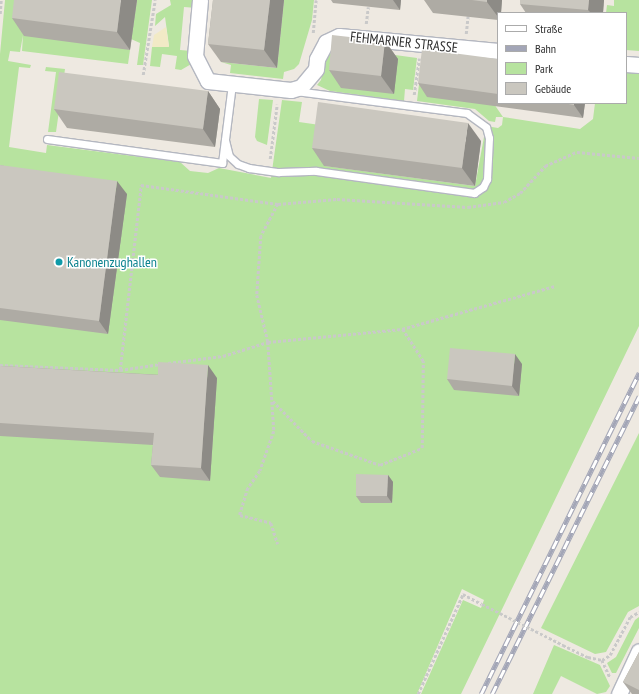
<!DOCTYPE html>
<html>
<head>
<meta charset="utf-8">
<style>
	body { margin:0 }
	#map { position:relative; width:639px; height:694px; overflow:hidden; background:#eee9e1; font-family:"PT Sans Narrow",sans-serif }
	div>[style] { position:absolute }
	.green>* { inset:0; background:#b7e39f }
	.sand>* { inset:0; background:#f2eac6 }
	.path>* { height:2.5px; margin-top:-1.25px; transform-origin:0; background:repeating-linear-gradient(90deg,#c9c9c9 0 3px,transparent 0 5px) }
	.roads { filter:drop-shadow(1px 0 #b4b7c0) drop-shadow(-1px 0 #b4b7c0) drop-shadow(0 1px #b4b7c0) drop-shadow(0 -1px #b4b7c0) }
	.lane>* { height:7px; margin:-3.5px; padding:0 3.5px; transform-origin:3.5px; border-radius:3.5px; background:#fff }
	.street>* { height:15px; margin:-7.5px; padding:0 7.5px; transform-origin:7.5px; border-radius:7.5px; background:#fff }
	.rail>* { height:4.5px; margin-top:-2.25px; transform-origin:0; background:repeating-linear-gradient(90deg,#fff 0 9px,#a3a6b7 0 18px); box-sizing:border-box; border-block:1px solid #a3a6b7 }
	.path-bridge>* { height:2.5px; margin-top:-1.25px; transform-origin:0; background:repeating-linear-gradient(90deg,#c9c9c9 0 3px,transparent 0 5px) }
	.wall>* { inset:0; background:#aeaba4 }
	.shaded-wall>* { inset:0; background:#8d8b86 }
	.building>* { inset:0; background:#cac7bf }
	.dots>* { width:11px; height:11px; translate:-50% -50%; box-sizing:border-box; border:2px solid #fff; border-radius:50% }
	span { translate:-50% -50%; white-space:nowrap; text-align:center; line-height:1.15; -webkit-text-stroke:3px #fff; paint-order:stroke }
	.street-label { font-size:14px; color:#2e2e2e }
	.culture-label { font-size:14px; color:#0d838f }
	.left { translate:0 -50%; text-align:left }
	.legend { position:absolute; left:497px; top:12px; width:130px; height:92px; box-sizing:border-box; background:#fff; border:1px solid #ababab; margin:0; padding:5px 7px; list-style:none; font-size:12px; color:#2e2e2e }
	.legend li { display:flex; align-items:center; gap:8px; height:20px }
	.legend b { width:20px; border:1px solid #ababab }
</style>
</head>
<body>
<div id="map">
	<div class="green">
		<i style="clip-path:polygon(5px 0,29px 0,130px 50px,128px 64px,22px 51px,23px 35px,20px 52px,10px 51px,8px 61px,31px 65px,30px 68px,19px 67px,9px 147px,46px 153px,47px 145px,180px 162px,190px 171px,208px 173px,219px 168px,271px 178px,282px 100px,302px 102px,299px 122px,320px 125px,325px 166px,475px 186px,486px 126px,498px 128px,502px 125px,503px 117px,496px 117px,495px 122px,489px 121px,475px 109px,417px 101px,422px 59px,465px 55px,498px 58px,494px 104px,503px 117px,580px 129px,593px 119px,595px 103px,626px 103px,626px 69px,639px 70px,639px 326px,461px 694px,421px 694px,463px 600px,481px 608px,484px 600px,462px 589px,417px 694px,0 694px,0 54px)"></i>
		<i style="clip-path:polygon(137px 0,152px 0,143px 65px,137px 65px,140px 43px,131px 39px)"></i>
		<i style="clip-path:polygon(170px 0,196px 0,197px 8px,184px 7px,180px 50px,192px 51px,193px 63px,181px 70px,175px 69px,177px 56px,162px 54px,160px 67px,150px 66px,152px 47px,169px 46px,165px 17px,155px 26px,156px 14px,171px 5px)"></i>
		<i style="clip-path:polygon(284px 0,314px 0,312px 20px,299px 64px,294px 69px,284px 72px,283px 79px,230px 73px,231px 65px,221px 62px,277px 68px)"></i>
		<i style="clip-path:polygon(614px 0,639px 0,639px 51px,626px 50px,626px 13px,606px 13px,607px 5px,614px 6px)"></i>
		<i style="clip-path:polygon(337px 47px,417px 58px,413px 90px,405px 89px,404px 101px,330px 91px,317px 85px,321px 80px,325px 59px)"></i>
		<i style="clip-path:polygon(46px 67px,65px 69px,56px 132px,48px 132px,56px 72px,45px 71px)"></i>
		<i style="clip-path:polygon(259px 99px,273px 100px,267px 145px,257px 141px,255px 137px)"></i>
		<i style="clip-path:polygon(639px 433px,639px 606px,628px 612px,606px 652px,595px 654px,541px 628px)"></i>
		<i style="clip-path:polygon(639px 617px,639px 628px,616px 673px,612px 673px,607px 663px,616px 657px,635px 620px)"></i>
		<i style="clip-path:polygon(554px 645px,600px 665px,610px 686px,606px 692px,597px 694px,561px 676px,552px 694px,533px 694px)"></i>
	</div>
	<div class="sand">
		<i style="clip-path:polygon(166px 27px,169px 47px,152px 47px,154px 35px)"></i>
	</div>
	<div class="path">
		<i style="left:0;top:14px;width:14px;rotate:-86deg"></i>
		<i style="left:366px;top:24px;width:17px;rotate:-83deg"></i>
		<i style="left:313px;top:33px;width:33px;rotate:-85deg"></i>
		<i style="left:466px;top:34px;width:18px;rotate:-84deg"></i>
		<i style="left:143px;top:75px;width:76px;rotate:-80.9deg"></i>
		<i style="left:414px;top:95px;width:37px;rotate:-82deg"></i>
		<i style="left:270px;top:159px;width:55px;rotate:-82.7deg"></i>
		<i style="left:278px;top:204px;width:36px;rotate:118deg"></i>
		<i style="left:261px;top:236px;width:59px;rotate:93.9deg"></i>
		<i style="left:257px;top:295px;width:48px;rotate:76.8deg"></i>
		<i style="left:268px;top:342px;width:89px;rotate:86.1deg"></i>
		<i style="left:274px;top:431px;width:42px;rotate:109.3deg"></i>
		<i style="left:260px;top:471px;width:21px;rotate:125deg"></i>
		<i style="left:248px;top:488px;width:28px;rotate:107deg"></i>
		<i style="left:240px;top:515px;width:32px;rotate:14deg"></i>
		<i style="left:271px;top:523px;width:22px;rotate:72deg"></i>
		<i style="left:168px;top:363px;width:55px;rotate:-7.3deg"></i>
		<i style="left:223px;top:356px;width:47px;rotate:-17.3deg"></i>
		<i style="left:268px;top:342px;width:135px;rotate:-5.5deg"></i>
		<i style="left:402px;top:329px;width:159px;rotate:-15.7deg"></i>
		<i style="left:0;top:365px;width:120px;rotate:2.4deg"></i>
		<i style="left:120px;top:370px;width:41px;rotate:-8.3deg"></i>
		<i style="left:120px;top:370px;width:186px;rotate:-83.5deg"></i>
		<i style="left:141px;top:185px;width:138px;rotate:7.9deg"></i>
		<i style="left:278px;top:204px;width:59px;rotate:-4.8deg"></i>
		<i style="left:337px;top:199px;width:131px;rotate:3.5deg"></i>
		<i style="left:468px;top:207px;width:36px;rotate:-8deg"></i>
		<i style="left:504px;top:202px;width:18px;rotate:-29deg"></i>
		<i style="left:520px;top:193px;width:37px;rotate:-47deg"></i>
		<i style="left:545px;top:166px;width:35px;rotate:-24deg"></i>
		<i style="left:577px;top:152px;width:62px;rotate:5.5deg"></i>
		<i style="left:273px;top:401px;width:56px;rotate:45.7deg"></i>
		<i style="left:312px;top:441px;width:72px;rotate:19.4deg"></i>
		<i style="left:380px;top:465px;width:45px;rotate:-22deg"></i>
		<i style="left:422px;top:448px;width:87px;rotate:-89.3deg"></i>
		<i style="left:423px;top:361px;width:38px;rotate:-123deg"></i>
		<i style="left:563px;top:645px;width:28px;rotate:26deg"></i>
		<i style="left:588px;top:657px;width:14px;rotate:12deg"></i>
		<i style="left:602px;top:660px;width:9px;rotate:-32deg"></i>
		<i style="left:610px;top:655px;width:43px;rotate:-62.2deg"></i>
		<i style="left:630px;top:617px;width:10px;rotate:-29deg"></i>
		<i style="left:602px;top:660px;width:19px;rotate:65deg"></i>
		<i style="left:418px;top:694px;width:110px;rotate:-65.8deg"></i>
		<i style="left:463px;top:594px;width:21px;rotate:28deg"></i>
	</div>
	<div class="roads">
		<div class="lane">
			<i style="left:47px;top:139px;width:177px;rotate:7.8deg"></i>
			<i style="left:222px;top:163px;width:80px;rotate:-82.8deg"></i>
			<i style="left:225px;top:140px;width:16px;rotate:76deg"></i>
			<i style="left:229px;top:156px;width:12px;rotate:42deg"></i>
			<i style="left:238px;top:164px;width:12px;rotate:20deg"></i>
			<i style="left:249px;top:168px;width:30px;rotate:8deg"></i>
			<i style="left:279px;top:172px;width:37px;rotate:-2deg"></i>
			<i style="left:316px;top:171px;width:160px;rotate:7.9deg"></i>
			<i style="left:474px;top:193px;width:11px;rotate:-34deg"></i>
			<i style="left:483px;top:187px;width:9px;rotate:-63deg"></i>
			<i style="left:487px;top:179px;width:41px;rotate:-87.2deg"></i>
			<i style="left:489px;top:138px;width:11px;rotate:-105deg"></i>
			<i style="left:486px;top:127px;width:24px;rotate:-144deg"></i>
			<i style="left:467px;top:113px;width:173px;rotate:-172.7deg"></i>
		</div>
		<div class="street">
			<i style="left:200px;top:0;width:56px;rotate:95.1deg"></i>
			<i style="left:195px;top:56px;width:28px;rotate:63deg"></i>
			<i style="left:208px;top:81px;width:83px;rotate:6.2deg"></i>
			<i style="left:291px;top:90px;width:10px;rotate:-17deg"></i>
			<i style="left:301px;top:87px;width:23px;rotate:-50deg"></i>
			<i style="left:316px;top:69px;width:10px;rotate:-84deg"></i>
			<i style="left:317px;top:59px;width:19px;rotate:-62deg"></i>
			<i style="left:326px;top:42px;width:14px;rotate:-25deg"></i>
			<i style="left:339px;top:36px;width:160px;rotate:5.4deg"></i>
			<i style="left:626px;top:64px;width:13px;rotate:4deg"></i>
			<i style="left:619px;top:694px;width:47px;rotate:-65.1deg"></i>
		</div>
	</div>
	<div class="rail">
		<i style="left:481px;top:694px;width:358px;rotate:-63.8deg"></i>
		<i style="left:492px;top:694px;width:332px;rotate:-63.7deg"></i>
	</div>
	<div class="path-bridge">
		<i style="left:482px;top:604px;width:91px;rotate:26.8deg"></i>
	</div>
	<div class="wall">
		<i style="clip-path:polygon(137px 0,130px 50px,24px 36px,12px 18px)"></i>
		<i style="clip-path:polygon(213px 0,284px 0,277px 68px,221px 62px,208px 44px)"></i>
		<i style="clip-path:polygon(331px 0,401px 0,400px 10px,333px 3px)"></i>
		<i style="clip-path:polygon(424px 0,502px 0,501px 13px,498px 13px,498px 20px,433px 13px)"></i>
		<i style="clip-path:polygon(604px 0,603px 13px,526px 13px,520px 4px)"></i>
		<i style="clip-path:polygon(385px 41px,398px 59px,394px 94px,341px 88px,329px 70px)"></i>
		<i style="clip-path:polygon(498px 59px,498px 103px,585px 103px,583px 118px,427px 97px,418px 83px)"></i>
		<i style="clip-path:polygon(208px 91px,220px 109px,215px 147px,67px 128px,54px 109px)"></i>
		<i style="clip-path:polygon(481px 141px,475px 186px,324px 166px,312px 148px)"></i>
		<i style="clip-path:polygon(0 165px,127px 194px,108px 334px,0 320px)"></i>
		<i style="clip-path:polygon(522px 364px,519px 396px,454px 390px,447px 379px)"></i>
		<i style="clip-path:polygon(0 366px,217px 378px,210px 481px,160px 477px,151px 465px,153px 445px,0 436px)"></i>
		<i style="clip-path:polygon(388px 475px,393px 482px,392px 503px,361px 503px,356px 496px)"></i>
		<i style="clip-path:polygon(639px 652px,639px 694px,632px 694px,623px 682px)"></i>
	</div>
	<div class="shaded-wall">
		<i style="clip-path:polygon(121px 0,137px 0,130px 50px,117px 32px)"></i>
		<i style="clip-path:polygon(270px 0,284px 0,277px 68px,264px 50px)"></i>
		<i style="clip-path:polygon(393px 0,401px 0,400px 10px)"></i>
		<i style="clip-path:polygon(487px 0,502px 0,501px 13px,498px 13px,498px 17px,487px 2px)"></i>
		<i style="clip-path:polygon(589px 0,604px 0,603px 13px,591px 13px,588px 10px)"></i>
		<i style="clip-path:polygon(385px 41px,398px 59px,394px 94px,381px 76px)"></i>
		<i style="clip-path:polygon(208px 91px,220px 109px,215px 147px,203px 129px)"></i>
		<i style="clip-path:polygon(574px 103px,585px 103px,583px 118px,574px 105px)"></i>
		<i style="clip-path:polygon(468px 123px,481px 141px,475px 186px,462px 168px)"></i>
		<i style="clip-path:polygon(117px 181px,127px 194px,108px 334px,99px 321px)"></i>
		<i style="clip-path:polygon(515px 354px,522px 364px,519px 396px,512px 386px)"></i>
		<i style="clip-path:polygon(208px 365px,217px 378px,210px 481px,201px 468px)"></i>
		<i style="clip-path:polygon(388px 475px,393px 482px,392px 503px,387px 496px)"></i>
	</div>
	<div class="building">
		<i style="clip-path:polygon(14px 0,121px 0,117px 32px,12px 18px)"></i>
		<i style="clip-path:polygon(213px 0,270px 0,264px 50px,208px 44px)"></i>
		<i style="clip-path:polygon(472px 0,487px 0,487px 2px)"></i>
		<i style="clip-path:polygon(520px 0,589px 0,588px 10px,520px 4px)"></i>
		<i style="clip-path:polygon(332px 35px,385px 41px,381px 76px,329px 70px)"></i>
		<i style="clip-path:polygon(422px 49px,498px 59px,498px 94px,418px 83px)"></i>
		<i style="clip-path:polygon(59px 72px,208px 91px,203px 129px,54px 109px)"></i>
		<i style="clip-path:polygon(318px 102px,468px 123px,462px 168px,312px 148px)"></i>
		<i style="clip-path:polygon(563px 103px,574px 103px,574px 105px)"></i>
		<i style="clip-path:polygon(0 165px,117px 181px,99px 321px,0 308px)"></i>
		<i style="clip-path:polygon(450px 348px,515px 354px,512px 386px,447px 379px)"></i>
		<i style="clip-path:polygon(158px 362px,208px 365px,201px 468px,151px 465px,154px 433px,0 423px,0 366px,158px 375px)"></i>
		<i style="clip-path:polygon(356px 474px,388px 475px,387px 496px,356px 496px)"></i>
		<i style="clip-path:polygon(639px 652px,639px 690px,623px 682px)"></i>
	</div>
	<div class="dots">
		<i style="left:59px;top:262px;background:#0f9aa8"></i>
	</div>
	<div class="street-label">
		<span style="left:404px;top:42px;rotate:6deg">FEHMARNER STRASSE</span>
	</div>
	<div class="culture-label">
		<span class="left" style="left:67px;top:262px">Kanonenzughallen</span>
	</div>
	<ul class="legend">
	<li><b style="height:5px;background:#fff"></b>Straße</li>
	<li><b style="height:5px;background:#a3a6b7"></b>Bahn</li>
	<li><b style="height:11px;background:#b7e39f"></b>Park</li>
	<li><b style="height:11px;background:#cac7bf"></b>Gebäude</li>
	</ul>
</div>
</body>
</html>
